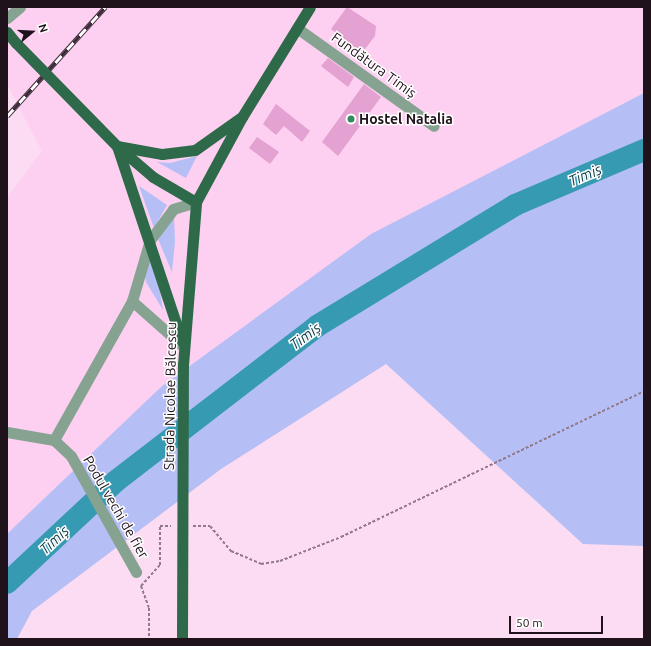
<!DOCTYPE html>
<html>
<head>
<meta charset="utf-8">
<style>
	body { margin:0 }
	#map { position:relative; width:651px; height:646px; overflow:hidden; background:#fbdcf2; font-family:Ubuntu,sans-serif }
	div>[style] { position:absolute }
	.built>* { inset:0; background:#fdcff0 }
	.green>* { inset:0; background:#b5bef5 }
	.river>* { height:22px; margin:-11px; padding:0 11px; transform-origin:11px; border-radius:11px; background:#369ab2 }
	.building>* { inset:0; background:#e3a2d1 }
	.path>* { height:2px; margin-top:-1px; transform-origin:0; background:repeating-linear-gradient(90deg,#917a8a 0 3px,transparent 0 5px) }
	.minor>* { height:11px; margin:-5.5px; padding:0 5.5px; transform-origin:5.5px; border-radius:5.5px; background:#85a390 }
	.primary>* { height:11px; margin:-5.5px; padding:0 5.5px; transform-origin:5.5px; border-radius:5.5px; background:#2e6a49 }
	.rail>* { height:4.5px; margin-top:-2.25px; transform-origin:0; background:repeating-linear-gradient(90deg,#fff 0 9px,#3a2b36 0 18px); box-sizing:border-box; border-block:1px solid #3a2b36 }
	.primary-bridge>* { height:11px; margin:-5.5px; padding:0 5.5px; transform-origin:5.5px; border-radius:5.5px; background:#2e6a49 }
	.dots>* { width:11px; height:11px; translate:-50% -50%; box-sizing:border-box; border:2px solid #fff; border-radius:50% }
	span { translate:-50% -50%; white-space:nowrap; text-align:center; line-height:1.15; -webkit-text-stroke:3px #fff; paint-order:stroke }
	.street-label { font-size:14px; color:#1f121b }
	.poi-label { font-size:14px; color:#1f121b; font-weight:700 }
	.left { translate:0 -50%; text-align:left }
	.water-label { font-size:15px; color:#14404b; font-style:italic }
	.frame { position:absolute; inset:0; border:8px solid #1f121b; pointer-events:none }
	.north { position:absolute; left:12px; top:12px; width:40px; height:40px; -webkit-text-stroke:3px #fff; paint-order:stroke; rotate:72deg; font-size:11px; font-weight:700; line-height:16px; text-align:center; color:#1f121b }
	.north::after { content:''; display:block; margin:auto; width:14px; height:18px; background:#1f121b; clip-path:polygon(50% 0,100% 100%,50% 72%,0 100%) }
	.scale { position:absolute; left:509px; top:616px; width:94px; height:18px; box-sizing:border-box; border:2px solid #1f121b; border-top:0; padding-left:5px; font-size:12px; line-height:14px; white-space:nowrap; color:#1f121b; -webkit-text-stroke:3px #fff; paint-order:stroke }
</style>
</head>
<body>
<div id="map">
	<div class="built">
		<i style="clip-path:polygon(7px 7px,644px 7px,644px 93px,371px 234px,162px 386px,7px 534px,7px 198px,42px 151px,7px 84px)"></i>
	</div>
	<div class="green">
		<i style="clip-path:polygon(644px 93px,644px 546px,583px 544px,386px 364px,221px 469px,32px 611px,17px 639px,7px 639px,7px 534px,162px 386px,371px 234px)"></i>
		<i style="clip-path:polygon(197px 156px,186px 178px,157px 162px,170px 163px)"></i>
		<i style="clip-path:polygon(139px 186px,167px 205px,154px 228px)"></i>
		<i style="clip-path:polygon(174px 217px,175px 242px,172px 272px,158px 239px)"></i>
		<i style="clip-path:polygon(150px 260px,159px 286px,163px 310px,146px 282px,145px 275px)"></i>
	</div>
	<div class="river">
		<i style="left:7px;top:583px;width:149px;rotate:-43.1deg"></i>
		<i style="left:116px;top:481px;width:254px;rotate:-37.6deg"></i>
		<i style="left:317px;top:326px;width:232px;rotate:-31.4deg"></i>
		<i style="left:515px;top:205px;width:140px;rotate:-23.1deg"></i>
	</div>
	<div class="building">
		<i style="clip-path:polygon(347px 7px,376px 26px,375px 36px,362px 53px,331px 29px)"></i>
		<i style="clip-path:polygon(328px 58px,354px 77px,348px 87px,321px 66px)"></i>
		<i style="clip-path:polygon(364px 84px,381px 97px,338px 156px,322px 142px)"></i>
		<i style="clip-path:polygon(276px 104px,310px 131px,302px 142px,284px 126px,276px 135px,263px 124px)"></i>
		<i style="clip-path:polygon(257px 137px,279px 152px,270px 164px,249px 148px)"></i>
	</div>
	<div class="path">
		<i style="left:193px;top:526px;width:17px"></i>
		<i style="left:210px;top:526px;width:33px;rotate:50deg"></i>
		<i style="left:231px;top:551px;width:33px;rotate:23deg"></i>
		<i style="left:261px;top:564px;width:19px;rotate:-9deg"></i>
		<i style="left:280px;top:561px;width:66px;rotate:-21.5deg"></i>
		<i style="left:341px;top:537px;width:336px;rotate:-25.7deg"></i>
		<i style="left:141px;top:586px;width:28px;rotate:-48deg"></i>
		<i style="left:160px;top:565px;width:39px;rotate:-90deg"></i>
		<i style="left:160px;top:526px;width:11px"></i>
		<i style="left:141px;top:586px;width:23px;rotate:70deg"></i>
		<i style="left:149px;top:608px;width:31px;rotate:90deg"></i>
	</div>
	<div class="minor">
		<i style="left:7px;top:18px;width:17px;rotate:-40deg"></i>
		<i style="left:297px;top:28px;width:168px;rotate:35.6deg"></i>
		<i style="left:132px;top:301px;width:69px;rotate:41.5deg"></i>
		<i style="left:7px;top:432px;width:48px;rotate:9.7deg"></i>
		<i style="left:54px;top:440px;width:23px;rotate:43deg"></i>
		<i style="left:71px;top:456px;width:133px;rotate:60.7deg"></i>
		<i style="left:54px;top:440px;width:159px;rotate:-60.7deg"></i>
		<i style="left:132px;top:301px;width:64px;rotate:-73.6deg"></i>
		<i style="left:150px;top:240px;width:39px;rotate:-53deg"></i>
		<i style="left:173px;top:209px;width:24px;rotate:-17deg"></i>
	</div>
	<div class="primary">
		<i style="left:7px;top:32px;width:14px;rotate:51deg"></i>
		<i style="left:117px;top:146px;width:206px;rotate:71.6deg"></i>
		<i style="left:117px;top:146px;width:46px;rotate:10.1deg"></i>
		<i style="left:162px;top:154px;width:33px;rotate:-7deg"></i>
		<i style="left:195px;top:150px;width:55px;rotate:-35.4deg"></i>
		<i style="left:118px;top:147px;width:46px;rotate:40.6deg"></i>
		<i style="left:153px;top:177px;width:50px;rotate:30.2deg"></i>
		<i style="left:183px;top:365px;width:164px;rotate:-85.4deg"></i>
		<i style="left:196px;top:202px;width:97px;rotate:-61.6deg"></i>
		<i style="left:242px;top:117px;width:129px;rotate:-58.3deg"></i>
	</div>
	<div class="rail">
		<i style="left:7px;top:116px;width:147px;rotate:-48deg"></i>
	</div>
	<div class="primary-bridge">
		<i style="left:16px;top:43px;width:144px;rotate:45.6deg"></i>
		<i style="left:182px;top:639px;width:274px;rotate:-89.8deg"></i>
	</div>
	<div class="dots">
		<i style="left:351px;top:119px;background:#34895d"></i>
	</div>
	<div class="street-label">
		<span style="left:374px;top:65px;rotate:36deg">Fundătura Timiș</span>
		<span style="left:170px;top:396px;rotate:-89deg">Strada Nicolae Bălcescu</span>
		<span style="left:116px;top:507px;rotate:60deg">Podul vechi de fier</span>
	</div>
	<div class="poi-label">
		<span class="left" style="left:359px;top:119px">Hostel Natalia</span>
	</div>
	<div class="water-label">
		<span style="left:585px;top:175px;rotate:-23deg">Timiș</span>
		<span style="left:305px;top:336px;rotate:-37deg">Timiș</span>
		<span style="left:54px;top:540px;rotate:-43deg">Timiș</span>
	</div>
	<div class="frame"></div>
	<div class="north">N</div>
	<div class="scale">50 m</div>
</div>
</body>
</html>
